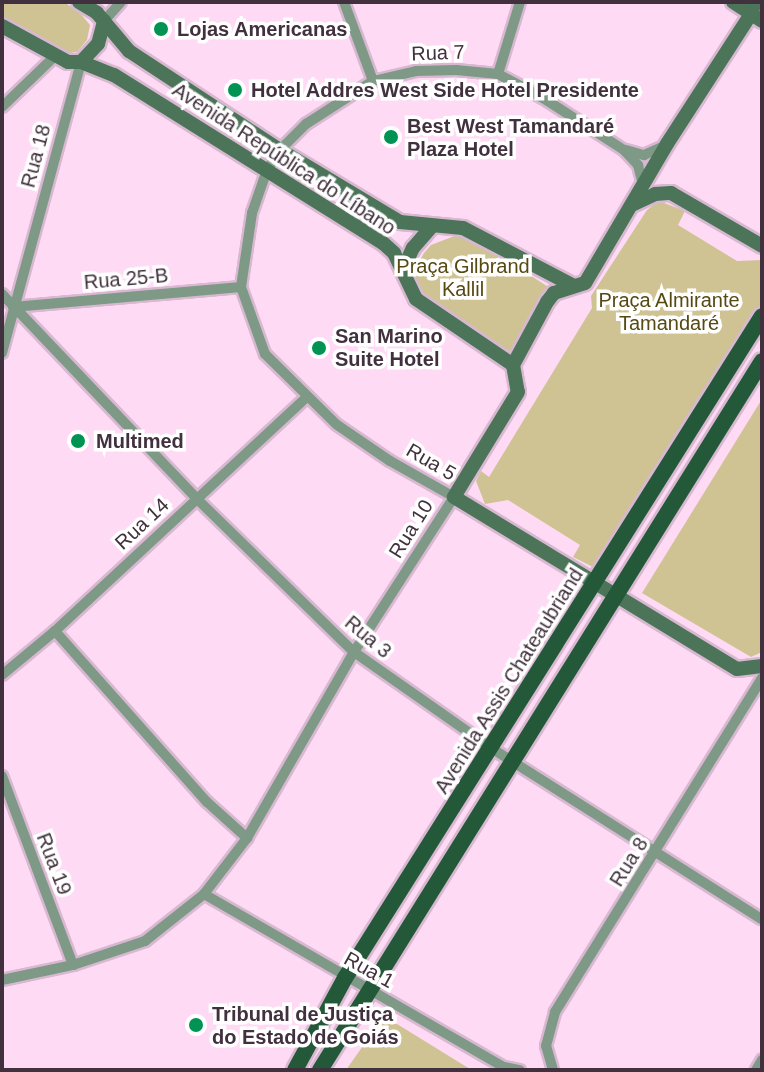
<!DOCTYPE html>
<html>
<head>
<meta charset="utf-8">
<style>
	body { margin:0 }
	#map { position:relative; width:764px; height:1072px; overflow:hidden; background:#fedaf5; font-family:Helvetica,sans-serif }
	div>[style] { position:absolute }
	.green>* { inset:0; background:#cfc394 }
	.roads { filter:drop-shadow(2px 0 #d8b8d0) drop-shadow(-2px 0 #d8b8d0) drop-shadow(0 2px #d8b8d0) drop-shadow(0 -2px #d8b8d0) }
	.street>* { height:10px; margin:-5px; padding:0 5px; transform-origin:5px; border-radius:5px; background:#7e9a87 }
	.secondary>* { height:14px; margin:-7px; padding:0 7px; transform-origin:7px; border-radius:7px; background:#4b7459 }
	.primary>* { height:16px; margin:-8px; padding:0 8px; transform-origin:8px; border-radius:8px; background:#235939 }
	.dots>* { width:22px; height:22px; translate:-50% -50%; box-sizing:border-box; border:4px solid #fff; border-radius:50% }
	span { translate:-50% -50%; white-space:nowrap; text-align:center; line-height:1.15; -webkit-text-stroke:7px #fff; paint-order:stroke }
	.poi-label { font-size:20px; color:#41303d; font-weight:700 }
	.left { translate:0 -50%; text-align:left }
	.street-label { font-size:20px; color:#41303d }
	.park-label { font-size:20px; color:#564912 }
	.frame { position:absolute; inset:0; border:4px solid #41303d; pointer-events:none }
</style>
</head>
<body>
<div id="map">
	<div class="green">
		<i style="clip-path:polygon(2px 2px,64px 2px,80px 13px,90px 25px,87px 40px,77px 52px,62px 54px,2px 20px)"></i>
		<i style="clip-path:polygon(659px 201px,685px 211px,678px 225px,737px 261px,762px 260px,762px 303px,595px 568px,573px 557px,580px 545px,508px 500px,485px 504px,476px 481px,481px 471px,489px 477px,592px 308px,591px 296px,647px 210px)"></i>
		<i style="clip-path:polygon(457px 235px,472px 238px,553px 290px,515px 342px,509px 356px,418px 293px,414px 281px,416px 267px,424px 253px,431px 245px)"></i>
		<i style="clip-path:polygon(762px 399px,762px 652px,751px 657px,642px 593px)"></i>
		<i style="clip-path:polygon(384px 1016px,470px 1069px,474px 1070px,346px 1070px)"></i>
	</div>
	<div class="roads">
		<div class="street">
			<i style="left:344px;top:2px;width:84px;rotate:69.8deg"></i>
			<i style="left:104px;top:21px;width:25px;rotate:-48deg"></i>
			<i style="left:498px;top:74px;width:75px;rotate:-73deg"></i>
			<i style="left:2px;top:107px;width:74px;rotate:-43.9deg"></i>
			<i style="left:626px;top:150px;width:19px;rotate:16deg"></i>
			<i style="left:644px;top:155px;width:22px;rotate:-24deg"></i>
			<i style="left:2px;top:294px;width:282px;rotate:46.4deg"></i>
			<i style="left:196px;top:498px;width:221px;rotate:44.3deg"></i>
			<i style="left:354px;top:652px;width:167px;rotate:35deg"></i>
			<i style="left:491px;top:748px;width:320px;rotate:32.3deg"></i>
			<i style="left:13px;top:307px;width:229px;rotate:-5deg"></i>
			<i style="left:2px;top:353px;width:302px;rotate:-74.8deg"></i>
			<i style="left:55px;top:631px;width:229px;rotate:48.4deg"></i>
			<i style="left:207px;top:802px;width:54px;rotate:42deg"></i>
			<i style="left:2px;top:675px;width:69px;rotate:-39.7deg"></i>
			<i style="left:55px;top:631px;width:344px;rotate:-42.9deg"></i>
			<i style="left:2px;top:776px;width:202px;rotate:69.4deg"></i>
			<i style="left:204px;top:894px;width:346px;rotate:30deg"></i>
			<i style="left:504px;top:1067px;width:16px;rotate:11deg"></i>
			<i style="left:2px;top:980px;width:73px;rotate:-11.9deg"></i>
			<i style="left:73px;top:965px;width:76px;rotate:-18.4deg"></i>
			<i style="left:145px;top:941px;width:75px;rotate:-38.5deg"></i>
			<i style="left:204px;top:894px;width:71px;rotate:-52.5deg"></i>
			<i style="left:247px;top:838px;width:215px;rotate:-60.1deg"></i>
			<i style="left:354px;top:652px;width:184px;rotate:-57.2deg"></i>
			<i style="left:454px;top:497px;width:73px;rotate:-150.6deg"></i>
			<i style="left:390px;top:461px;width:65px;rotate:-145.6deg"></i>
			<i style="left:336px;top:424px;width:100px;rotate:-135.4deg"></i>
			<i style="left:265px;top:354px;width:71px;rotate:-109.7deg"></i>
			<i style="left:241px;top:287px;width:75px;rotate:-81.5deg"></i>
			<i style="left:252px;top:213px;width:46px;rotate:-70.8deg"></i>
			<i style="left:267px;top:170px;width:24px;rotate:-57deg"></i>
			<i style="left:280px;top:150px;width:37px;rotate:-45deg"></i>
			<i style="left:306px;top:124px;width:80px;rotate:-32.7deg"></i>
			<i style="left:373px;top:81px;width:44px;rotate:-13.1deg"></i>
			<i style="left:416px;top:71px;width:40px;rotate:-1.4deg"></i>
			<i style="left:456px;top:70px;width:42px;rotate:5.4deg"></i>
			<i style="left:498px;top:74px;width:51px;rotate:28.1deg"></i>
			<i style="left:543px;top:98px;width:96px;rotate:32.7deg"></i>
			<i style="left:624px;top:150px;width:21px;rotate:47deg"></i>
			<i style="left:638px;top:165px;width:21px;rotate:76deg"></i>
			<i style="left:553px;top:1070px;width:25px;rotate:-106deg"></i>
			<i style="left:546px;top:1046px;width:35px;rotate:-75deg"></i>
			<i style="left:555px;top:1012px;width:393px;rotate:-58.2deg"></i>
			<i style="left:756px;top:1070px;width:12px;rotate:-59deg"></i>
		</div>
		<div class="secondary">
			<i style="left:79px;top:2px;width:21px;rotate:31deg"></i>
			<i style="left:97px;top:13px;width:50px;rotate:49.9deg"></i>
			<i style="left:129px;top:51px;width:181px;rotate:33.3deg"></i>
			<i style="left:280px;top:150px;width:140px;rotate:31deg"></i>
			<i style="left:400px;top:222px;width:63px;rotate:5.4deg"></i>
			<i style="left:463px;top:228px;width:123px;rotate:27.6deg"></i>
			<i style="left:733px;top:2px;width:35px;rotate:33deg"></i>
			<i style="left:755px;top:2px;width:13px;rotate:108deg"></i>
			<i style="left:751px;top:14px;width:155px;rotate:122.9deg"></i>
			<i style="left:667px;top:144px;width:161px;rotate:120.5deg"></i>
			<i style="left:585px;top:283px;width:33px;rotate:162deg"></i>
			<i style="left:554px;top:293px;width:11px;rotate:128deg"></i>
			<i style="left:547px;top:302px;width:72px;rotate:118.4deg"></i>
			<i style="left:513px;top:365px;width:27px;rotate:80deg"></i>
			<i style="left:518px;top:392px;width:123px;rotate:121.4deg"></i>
			<i style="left:454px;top:497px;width:331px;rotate:31.3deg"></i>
			<i style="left:737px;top:669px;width:25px;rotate:-7deg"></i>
			<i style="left:2px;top:26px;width:75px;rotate:28.6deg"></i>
			<i style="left:68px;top:62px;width:13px"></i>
			<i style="left:81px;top:62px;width:35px;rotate:22deg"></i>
			<i style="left:114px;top:75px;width:317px;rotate:32deg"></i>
			<i style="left:383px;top:243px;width:15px;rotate:42deg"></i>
			<i style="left:394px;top:253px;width:51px;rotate:64.4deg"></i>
			<i style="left:416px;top:299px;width:117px;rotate:34.2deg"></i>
			<i style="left:81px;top:62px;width:25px;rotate:-47deg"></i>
			<i style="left:98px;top:44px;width:24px;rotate:-75deg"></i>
			<i style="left:634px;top:204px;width:23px;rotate:-25deg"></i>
			<i style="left:655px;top:194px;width:16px;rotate:-4deg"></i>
			<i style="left:671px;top:193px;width:105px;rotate:30.2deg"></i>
			<i style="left:403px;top:270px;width:24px;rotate:-66deg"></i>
			<i style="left:413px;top:248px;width:28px;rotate:-49deg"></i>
		</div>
		<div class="primary">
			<i style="left:295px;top:1070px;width:105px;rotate:-61.5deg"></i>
			<i style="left:345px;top:978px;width:782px;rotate:-57.79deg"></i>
			<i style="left:320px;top:1070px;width:835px;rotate:-58.06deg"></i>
		</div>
	</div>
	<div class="dots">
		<i style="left:161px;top:29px;background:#009353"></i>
		<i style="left:235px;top:90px;background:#009353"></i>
		<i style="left:391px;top:137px;background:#009353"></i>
		<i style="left:319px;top:348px;background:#009353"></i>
		<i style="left:78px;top:441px;background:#009353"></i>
		<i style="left:196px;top:1025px;background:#009353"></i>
	</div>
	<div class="poi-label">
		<span class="left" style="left:177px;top:29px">Lojas Americanas</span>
		<span class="left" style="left:251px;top:90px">Hotel Addres West Side Hotel Presidente</span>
		<span class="left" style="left:407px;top:138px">Best West Tamandaré<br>Plaza Hotel</span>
		<span class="left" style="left:335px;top:348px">San Marino<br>Suite Hotel</span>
		<span class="left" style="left:96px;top:441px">Multimed</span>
		<span class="left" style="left:212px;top:1026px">Tribunal de Justiça<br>do Estado de Goiás</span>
	</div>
	<div class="street-label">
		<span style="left:438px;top:53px;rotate:-2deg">Rua 7</span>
		<span style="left:36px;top:156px;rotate:-75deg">Rua 18</span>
		<span style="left:284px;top:159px;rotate:33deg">Avenida República do Líbano</span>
		<span style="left:126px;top:279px;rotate:-5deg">Rua 25-B</span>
		<span style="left:431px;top:462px;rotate:30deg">Rua 5</span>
		<span style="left:142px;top:524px;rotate:-43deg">Rua 14</span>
		<span style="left:411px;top:529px;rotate:-58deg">Rua 10</span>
		<span style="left:368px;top:637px;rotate:40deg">Rua 3</span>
		<span style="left:509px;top:681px;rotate:-58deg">Avenida Assis Chateaubriand</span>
		<span style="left:629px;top:862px;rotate:-58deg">Rua 8</span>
		<span style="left:54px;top:864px;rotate:69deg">Rua 19</span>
		<span style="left:369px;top:970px;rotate:29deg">Rua 1</span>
	</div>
	<div class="park-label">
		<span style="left:463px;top:278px">Praça Gilbrand<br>Kallil</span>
		<span style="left:669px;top:312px">Praça Almirante<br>Tamandaré</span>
	</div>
	<div class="frame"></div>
</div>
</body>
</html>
